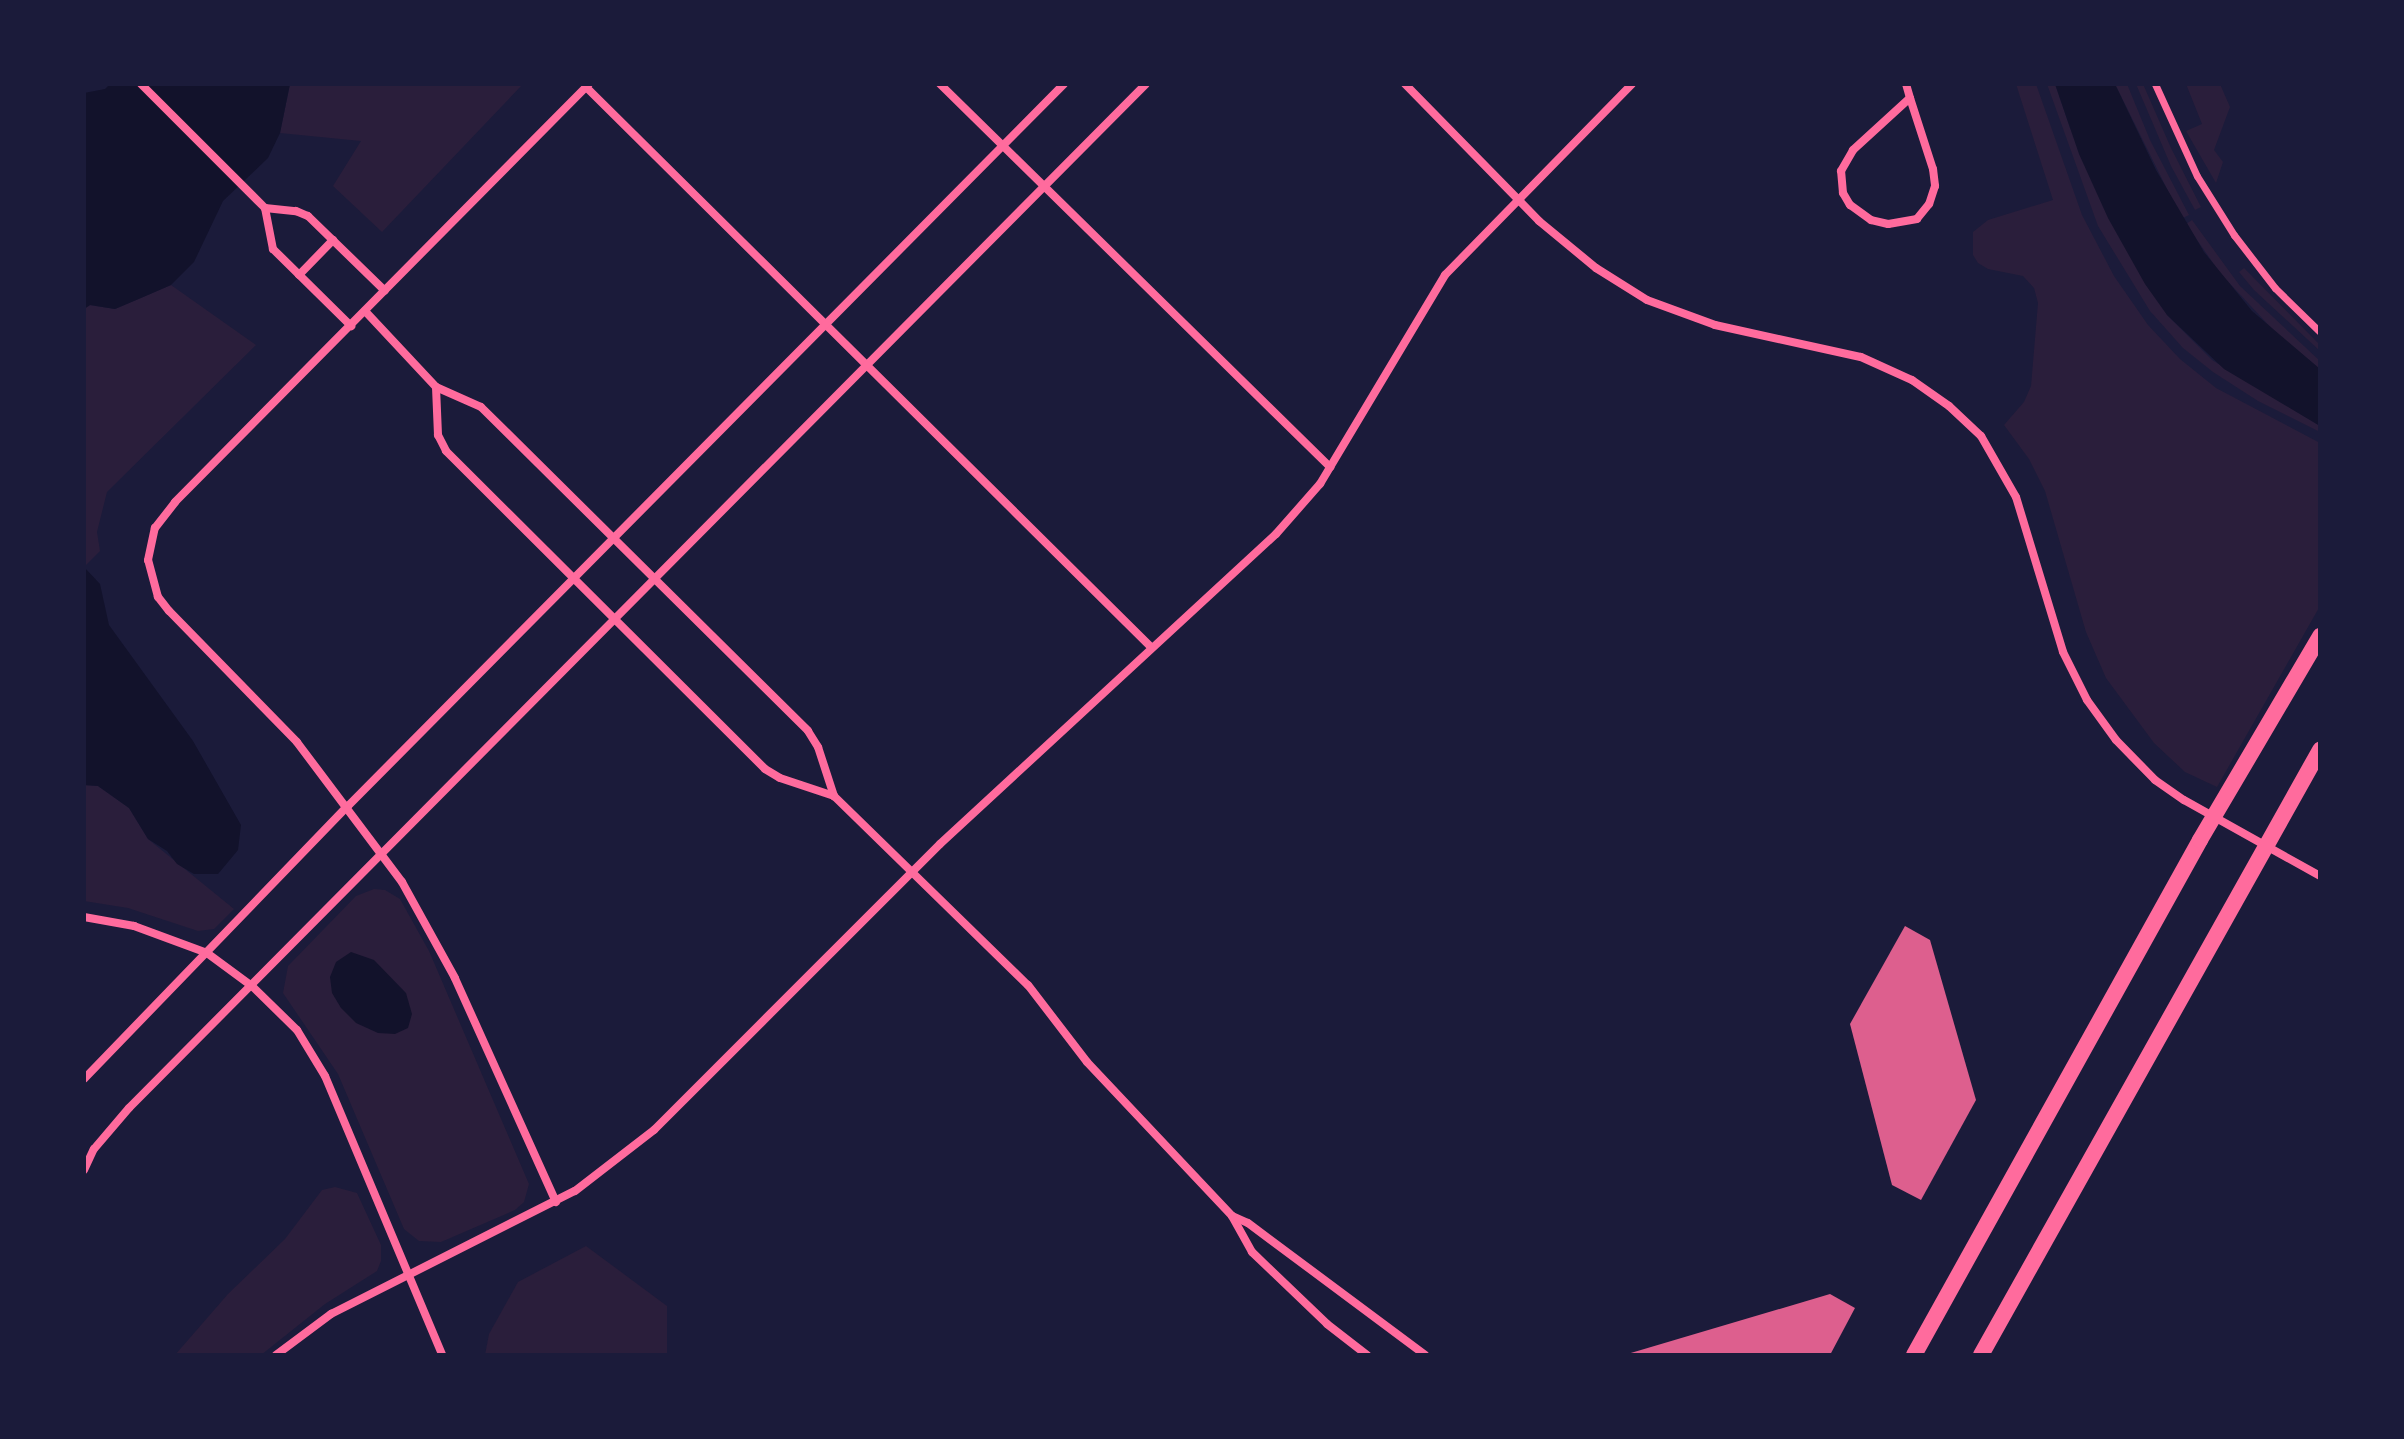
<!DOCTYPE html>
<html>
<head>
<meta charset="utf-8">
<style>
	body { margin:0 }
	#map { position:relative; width:2404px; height:1439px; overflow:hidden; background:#1b1b3a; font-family:"IBM Plex Sans",sans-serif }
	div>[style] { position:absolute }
	.green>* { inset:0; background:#2a1e3b }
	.water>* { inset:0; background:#12122b }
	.building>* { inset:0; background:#dd5f8e }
	.pedestrian>* { height:7px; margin:-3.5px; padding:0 3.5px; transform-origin:3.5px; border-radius:3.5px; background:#ff6b9d }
	.minor>* { height:8px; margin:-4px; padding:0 4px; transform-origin:4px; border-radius:4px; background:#ff6b9d }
	.secondary>* { height:16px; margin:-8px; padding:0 8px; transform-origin:8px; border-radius:8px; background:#ff6b9d }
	span { translate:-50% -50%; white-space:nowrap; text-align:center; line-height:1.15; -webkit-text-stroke:6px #1b1b3a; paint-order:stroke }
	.frame { position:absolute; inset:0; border:86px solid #1b1b3a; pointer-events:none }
</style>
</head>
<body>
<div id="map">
	<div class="green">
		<i style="clip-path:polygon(290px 84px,523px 84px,382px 232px,333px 186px,361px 141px,280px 133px)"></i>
		<i style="clip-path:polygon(2016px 84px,2036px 84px,2082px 215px,2114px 276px,2148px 325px,2180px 359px,2216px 388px,2320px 443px,2320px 606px,2217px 787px,2185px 772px,2154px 743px,2106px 678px,2086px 632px,2045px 491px,2029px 459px,2004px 425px,2024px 402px,2031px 386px,2038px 303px,2034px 288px,2023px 276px,1988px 269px,1978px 263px,1973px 255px,1973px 232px,1988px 220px,2053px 200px)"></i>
		<i style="clip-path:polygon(2047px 84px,2055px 84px,2070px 128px,2167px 315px,2212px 360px,2320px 426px,2320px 432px,2258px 401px,2213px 372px,2183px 348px,2150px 311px,2098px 226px)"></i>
		<i style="clip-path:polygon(2115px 84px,2127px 84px,2150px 140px,2189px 215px,2183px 218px,2173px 201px)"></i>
		<i style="clip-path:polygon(2136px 84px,2143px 84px,2171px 148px,2201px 207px,2195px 210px,2171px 166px)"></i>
		<i style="clip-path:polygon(2186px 84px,2220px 84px,2230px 107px,2214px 150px,2223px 162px,2216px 183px,2186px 131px,2202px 124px)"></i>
		<i style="clip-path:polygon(2192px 220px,2240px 286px,2320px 361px,2320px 369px,2276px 333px,2220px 273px,2186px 224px)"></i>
		<i style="clip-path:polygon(2244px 268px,2320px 345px,2320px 351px,2254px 290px,2239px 272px)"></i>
		<i style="clip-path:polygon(171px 285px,256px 345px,107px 492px,97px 532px,100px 551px,84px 567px,84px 309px,90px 305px,115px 309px)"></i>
		<i style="clip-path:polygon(84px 785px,98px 786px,129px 808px,148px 839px,234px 909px,214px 929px,198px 931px,128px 908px,84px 901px)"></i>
		<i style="clip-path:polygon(374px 889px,385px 890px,400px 899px,429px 951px,529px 1184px,524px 1202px,515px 1210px,441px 1242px,419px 1241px,404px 1229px,338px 1074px,283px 993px,288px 966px,356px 896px)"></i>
		<i style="clip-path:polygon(335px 1187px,357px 1193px,381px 1245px,381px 1261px,377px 1271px,325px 1304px,261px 1355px,175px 1355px,228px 1294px,285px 1239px,322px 1190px)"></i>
		<i style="clip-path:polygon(586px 1246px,667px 1306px,667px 1355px,485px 1355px,489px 1334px,518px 1282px)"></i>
	</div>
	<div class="water">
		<i style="clip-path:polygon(110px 84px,290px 84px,280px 133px,268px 158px,223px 201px,194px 262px,171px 285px,141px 298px,115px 309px,90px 305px,84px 309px,84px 93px,105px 89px)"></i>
		<i style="clip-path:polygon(2055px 84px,2115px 84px,2156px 170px,2204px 252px,2252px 311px,2320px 369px,2320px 426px,2224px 369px,2167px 315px,2145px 284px,2108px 218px,2079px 154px)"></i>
		<i style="clip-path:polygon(84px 567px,100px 584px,109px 625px,193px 741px,241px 825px,238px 850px,218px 874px,194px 874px,177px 864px,167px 851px,148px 839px,129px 808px,98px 786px,84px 785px)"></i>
		<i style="clip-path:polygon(351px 952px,374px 960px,406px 993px,412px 1014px,408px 1028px,395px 1034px,378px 1033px,356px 1023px,341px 1008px,332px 993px,330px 977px,336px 962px)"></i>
	</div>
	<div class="building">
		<i style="clip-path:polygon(1905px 926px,1930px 940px,1976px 1100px,1921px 1200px,1892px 1185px,1850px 1024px)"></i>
		<i style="clip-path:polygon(1830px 1294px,1855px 1308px,1830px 1355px,1624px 1355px)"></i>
	</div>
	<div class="pedestrian">
		<i style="left:2155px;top:84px;width:101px;rotate:65.5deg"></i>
		<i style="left:2197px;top:176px;width:70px;rotate:57.9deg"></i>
		<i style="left:2234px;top:235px;width:67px;rotate:52.3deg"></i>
		<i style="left:2275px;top:288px;width:63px;rotate:44.4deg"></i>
	</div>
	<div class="minor">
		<i style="left:141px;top:84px;width:175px;rotate:45deg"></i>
		<i style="left:265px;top:208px;width:31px;rotate:6deg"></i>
		<i style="left:296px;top:211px;width:13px;rotate:23deg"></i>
		<i style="left:308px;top:216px;width:107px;rotate:44.2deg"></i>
		<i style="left:940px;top:84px;width:547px;rotate:44.48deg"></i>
		<i style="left:1405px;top:84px;width:192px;rotate:45.6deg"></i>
		<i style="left:1539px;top:221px;width:74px;rotate:39.5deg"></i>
		<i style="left:1596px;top:268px;width:60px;rotate:32.1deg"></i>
		<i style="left:1647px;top:300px;width:72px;rotate:20.2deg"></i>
		<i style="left:1715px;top:325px;width:149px;rotate:12.4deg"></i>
		<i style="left:1861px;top:357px;width:56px;rotate:24.3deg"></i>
		<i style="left:1912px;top:380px;width:45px;rotate:35.1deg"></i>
		<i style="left:1949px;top:406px;width:44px;rotate:43.2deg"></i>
		<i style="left:1981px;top:436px;width:70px;rotate:60.2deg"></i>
		<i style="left:2016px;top:497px;width:162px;rotate:73.1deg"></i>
		<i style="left:2063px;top:652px;width:54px;rotate:63.4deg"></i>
		<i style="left:2087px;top:700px;width:49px;rotate:54.1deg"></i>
		<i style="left:2116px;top:740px;width:56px;rotate:45.7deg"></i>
		<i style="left:2155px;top:780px;width:35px;rotate:35deg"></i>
		<i style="left:2184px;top:800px;width:156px;rotate:29.2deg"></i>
		<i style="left:1906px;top:84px;width:15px;rotate:74deg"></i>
		<i style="left:1910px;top:98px;width:75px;rotate:72.1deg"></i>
		<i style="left:1933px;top:169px;width:17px;rotate:83deg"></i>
		<i style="left:1935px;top:186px;width:19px;rotate:108deg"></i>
		<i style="left:1929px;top:204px;width:19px;rotate:129deg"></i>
		<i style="left:1917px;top:219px;width:29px;rotate:170deg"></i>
		<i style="left:1888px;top:224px;width:17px;rotate:-167deg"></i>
		<i style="left:1871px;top:220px;width:26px;rotate:-144deg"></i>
		<i style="left:1850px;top:205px;width:14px;rotate:-120deg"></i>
		<i style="left:1843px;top:193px;width:22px;rotate:-95deg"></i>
		<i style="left:1841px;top:171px;width:24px;rotate:-60deg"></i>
		<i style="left:1853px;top:150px;width:77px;rotate:-42.4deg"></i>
		<i style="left:586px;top:87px;width:796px;rotate:44.75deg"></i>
		<i style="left:265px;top:208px;width:42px;rotate:79deg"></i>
		<i style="left:273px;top:249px;width:110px;rotate:44.6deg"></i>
		<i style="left:299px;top:275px;width:49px;rotate:-45.8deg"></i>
		<i style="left:365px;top:311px;width:104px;rotate:46.9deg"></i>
		<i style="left:436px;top:387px;width:49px;rotate:24deg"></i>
		<i style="left:481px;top:407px;width:460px;rotate:44.7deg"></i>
		<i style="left:808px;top:731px;width:19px;rotate:58deg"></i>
		<i style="left:818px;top:747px;width:52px;rotate:71.9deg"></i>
		<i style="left:436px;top:387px;width:48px;rotate:87.6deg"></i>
		<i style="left:438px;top:435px;width:18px;rotate:63deg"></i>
		<i style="left:446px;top:451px;width:450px;rotate:44.9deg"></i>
		<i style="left:765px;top:769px;width:17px;rotate:31deg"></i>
		<i style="left:780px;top:778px;width:57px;rotate:18.4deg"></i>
		<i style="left:834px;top:796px;width:271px;rotate:44.3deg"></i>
		<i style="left:1028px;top:985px;width:97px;rotate:52.5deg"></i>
		<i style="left:1087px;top:1062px;width:212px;rotate:46.7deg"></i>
		<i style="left:1232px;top:1216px;width:41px;rotate:60.9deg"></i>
		<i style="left:1252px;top:1252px;width:104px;rotate:43.8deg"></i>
		<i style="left:1327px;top:1324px;width:51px;rotate:37.8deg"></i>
		<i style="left:84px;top:917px;width:51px;rotate:10.2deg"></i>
		<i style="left:134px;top:926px;width:78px;rotate:20.3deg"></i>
		<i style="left:207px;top:953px;width:56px;rotate:36.3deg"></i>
		<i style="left:252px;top:986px;width:63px;rotate:44.4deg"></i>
		<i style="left:297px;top:1030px;width:54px;rotate:58.7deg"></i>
		<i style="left:325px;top:1076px;width:303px;rotate:67.2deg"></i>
		<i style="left:84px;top:1079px;width:380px;rotate:-46deg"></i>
		<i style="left:348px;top:806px;width:1017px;rotate:-45.24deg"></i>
		<i style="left:84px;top:1170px;width:23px;rotate:-65deg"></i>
		<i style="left:94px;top:1149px;width:54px;rotate:-49.5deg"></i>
		<i style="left:129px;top:1108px;width:1443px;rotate:-45.2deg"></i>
		<i style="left:556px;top:1202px;width:246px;rotate:-114.3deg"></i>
		<i style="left:455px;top:978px;width:110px;rotate:-118.9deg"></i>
		<i style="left:402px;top:882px;width:175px;rotate:-126.9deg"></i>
		<i style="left:297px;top:742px;width:183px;rotate:-134.3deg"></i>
		<i style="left:169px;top:611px;width:18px;rotate:-128deg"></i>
		<i style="left:158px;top:597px;width:38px;rotate:-105deg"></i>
		<i style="left:148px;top:560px;width:33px;rotate:-78deg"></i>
		<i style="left:155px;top:528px;width:33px;rotate:-52deg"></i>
		<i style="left:175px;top:502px;width:588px;rotate:-45.28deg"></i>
		<i style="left:1232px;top:1216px;width:17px;rotate:24deg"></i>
		<i style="left:1248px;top:1223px;width:221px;rotate:36.7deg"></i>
		<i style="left:276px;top:1355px;width:69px;rotate:-36.7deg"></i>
		<i style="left:331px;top:1314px;width:273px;rotate:-26.8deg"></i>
		<i style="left:575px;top:1191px;width:100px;rotate:-37.7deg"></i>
		<i style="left:654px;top:1130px;width:404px;rotate:-45deg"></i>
		<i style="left:940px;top:844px;width:457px;rotate:-42.7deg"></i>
		<i style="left:1276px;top:534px;width:67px;rotate:-48.7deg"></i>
		<i style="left:1320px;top:484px;width:244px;rotate:-59.1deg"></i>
		<i style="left:1445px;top:275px;width:267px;rotate:-45.6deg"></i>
	</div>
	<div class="secondary">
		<i style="left:1914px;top:1355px;width:589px;rotate:-60.95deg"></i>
		<i style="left:2200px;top:840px;width:237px;rotate:-59.5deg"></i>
		<i style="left:1981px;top:1355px;width:694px;rotate:-60.74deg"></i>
	</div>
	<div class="frame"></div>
</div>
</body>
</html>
